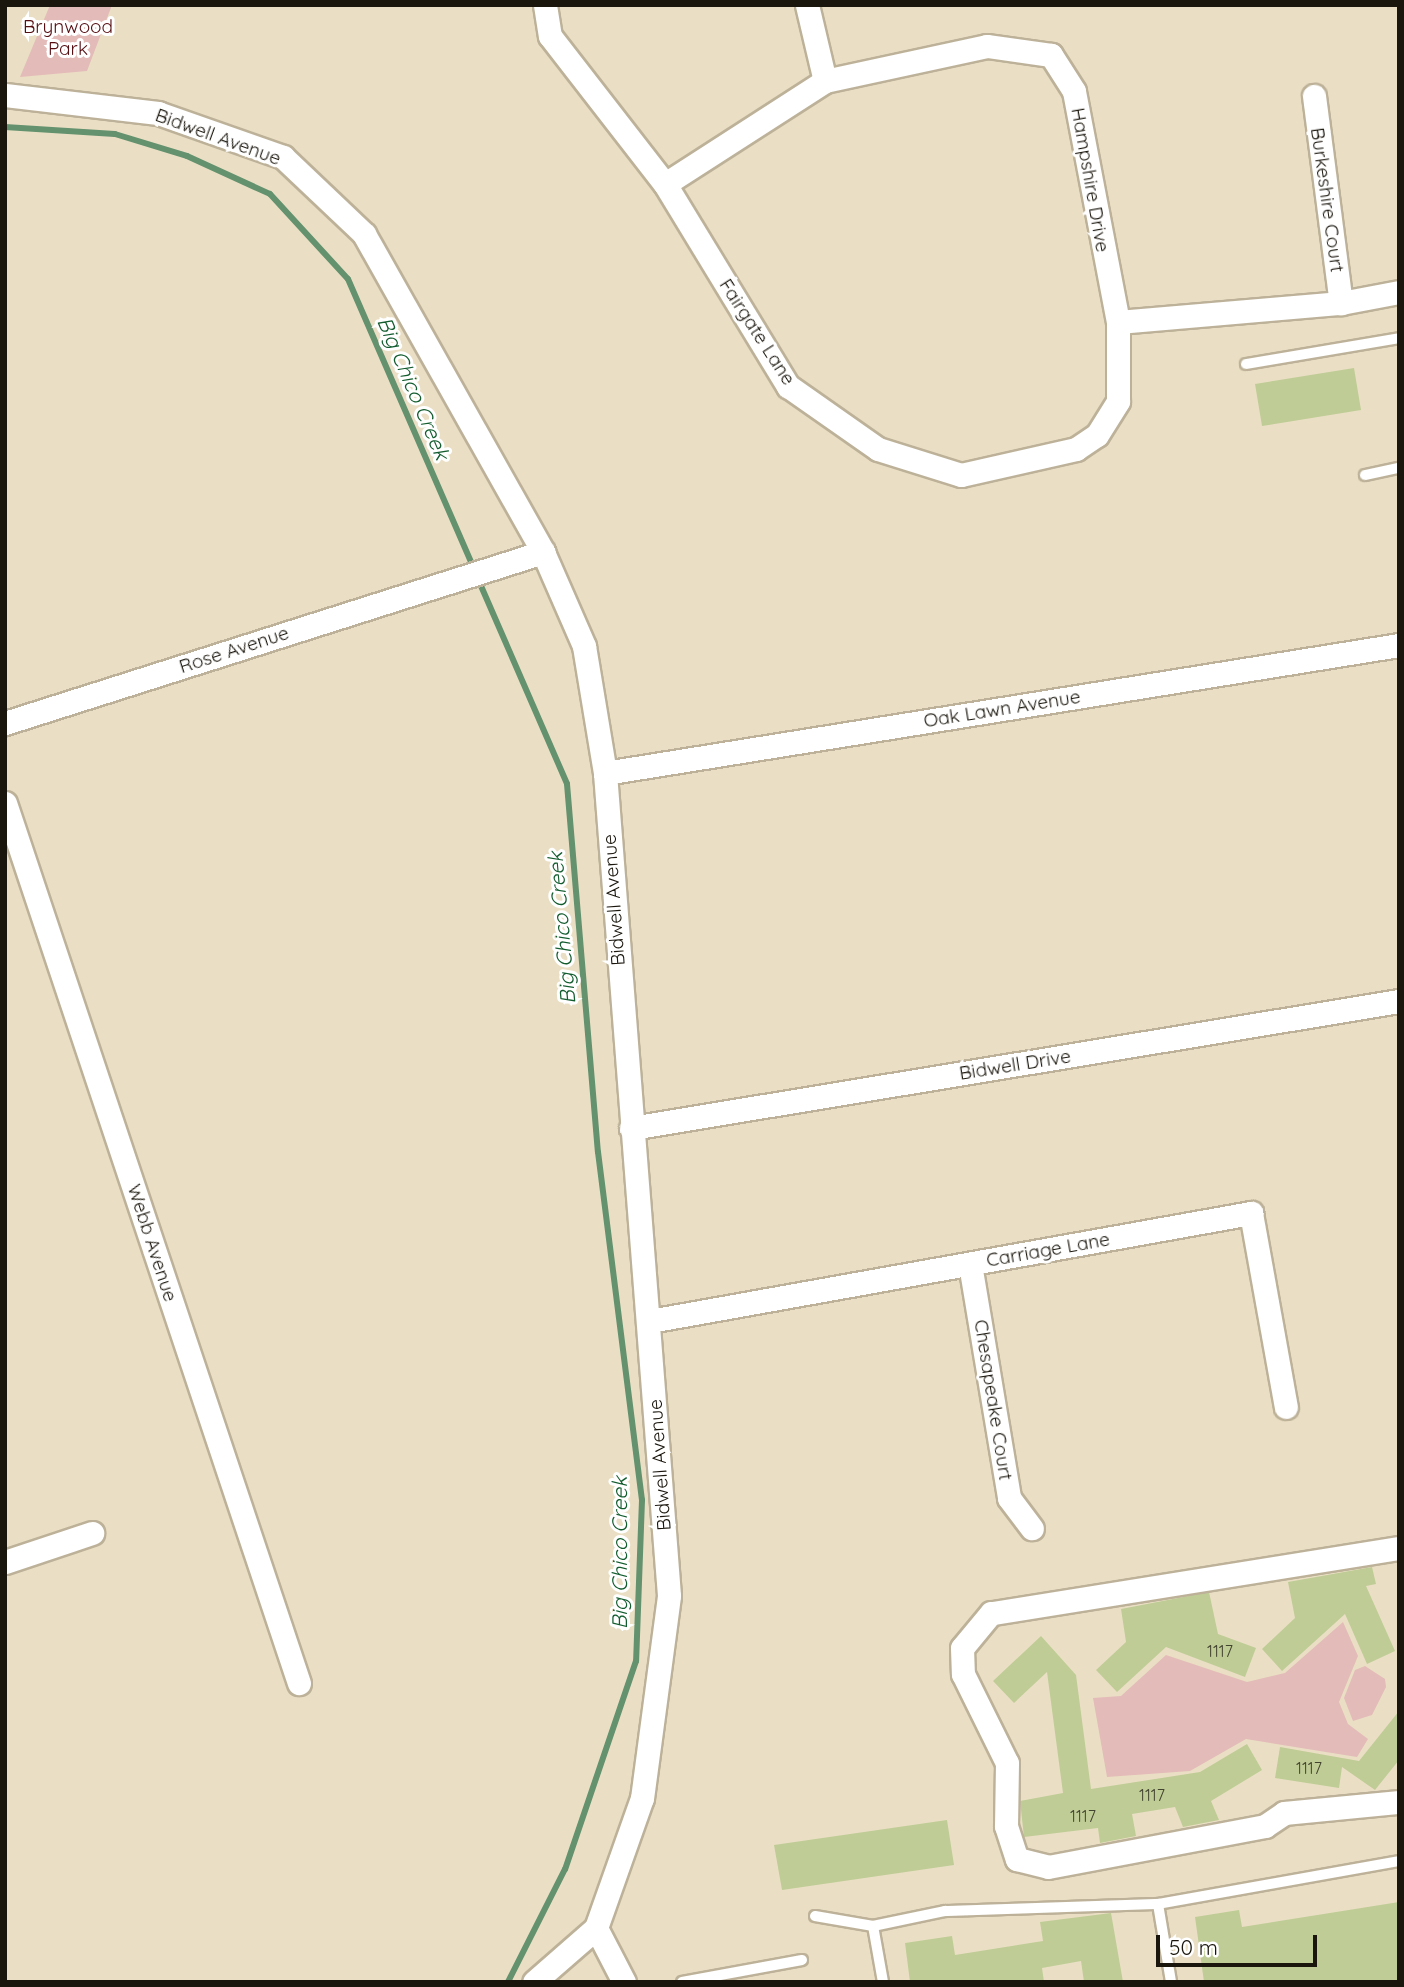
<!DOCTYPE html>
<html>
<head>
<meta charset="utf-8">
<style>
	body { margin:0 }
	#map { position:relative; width:1404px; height:1987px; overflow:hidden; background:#eadfc4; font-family:Quicksand,sans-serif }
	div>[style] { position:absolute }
	.green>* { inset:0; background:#e3bbb8 }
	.stream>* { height:6px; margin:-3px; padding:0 3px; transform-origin:3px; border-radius:3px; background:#64916e }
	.building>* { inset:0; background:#bfcc96 }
	.roads { filter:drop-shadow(2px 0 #bdb299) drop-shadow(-2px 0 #bdb299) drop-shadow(0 2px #bdb299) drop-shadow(0 -2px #bdb299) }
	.lane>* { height:10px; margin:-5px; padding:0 5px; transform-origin:5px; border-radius:5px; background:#fff }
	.street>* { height:23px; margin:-11.5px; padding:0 11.5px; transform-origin:11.5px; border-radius:11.5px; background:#fff }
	span { translate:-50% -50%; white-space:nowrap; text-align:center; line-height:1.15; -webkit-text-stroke:6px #fff; paint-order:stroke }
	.number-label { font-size:16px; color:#43442f }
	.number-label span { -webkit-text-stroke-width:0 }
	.park-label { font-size:19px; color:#550e12 }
	.street-label { font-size:19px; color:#1a160d }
	.water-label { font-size:21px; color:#135c2e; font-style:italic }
	.frame { position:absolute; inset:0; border:7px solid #1a160d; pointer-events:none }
	.scale { position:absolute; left:1156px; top:1935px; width:161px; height:32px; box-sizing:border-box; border:4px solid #1a160d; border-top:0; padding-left:9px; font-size:21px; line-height:24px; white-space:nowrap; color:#1a160d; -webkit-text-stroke:5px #fff; paint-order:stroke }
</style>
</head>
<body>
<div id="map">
	<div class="green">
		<i style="clip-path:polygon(50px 5px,112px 5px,87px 71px,20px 77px)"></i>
		<i style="clip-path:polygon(1343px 1622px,1358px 1656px,1339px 1702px,1348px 1724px,1368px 1739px,1357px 1757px,1246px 1739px,1190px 1771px,1107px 1777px,1093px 1698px,1121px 1696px,1166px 1655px,1247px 1682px,1285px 1673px)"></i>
		<i style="clip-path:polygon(1365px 1666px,1385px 1679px,1386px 1687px,1372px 1715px,1353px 1721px,1344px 1698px,1355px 1670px)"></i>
	</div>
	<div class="stream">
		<i style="left:5px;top:127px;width:110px;rotate:3.6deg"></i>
		<i style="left:115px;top:134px;width:75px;rotate:17deg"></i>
		<i style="left:187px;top:156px;width:91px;rotate:24.6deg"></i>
		<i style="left:270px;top:194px;width:115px;rotate:47.5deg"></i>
		<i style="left:348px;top:279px;width:316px;rotate:66.5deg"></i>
		<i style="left:478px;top:579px;width:223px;rotate:66.5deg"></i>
		<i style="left:567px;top:784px;width:369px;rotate:85.2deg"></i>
		<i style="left:598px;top:1152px;width:351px;rotate:82.8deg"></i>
		<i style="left:642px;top:1500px;width:161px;rotate:92.1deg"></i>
		<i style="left:636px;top:1661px;width:220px;rotate:108.8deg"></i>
		<i style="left:565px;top:1869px;width:127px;rotate:116.8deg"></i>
	</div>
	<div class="building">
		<i style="clip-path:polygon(1354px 368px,1361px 410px,1262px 426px,1255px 384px)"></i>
		<i style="clip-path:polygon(1372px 1567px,1376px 1584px,1366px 1586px,1395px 1651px,1367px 1664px,1345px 1614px,1282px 1671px,1262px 1649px,1295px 1618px,1288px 1582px)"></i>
		<i style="clip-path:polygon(1209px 1592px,1218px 1634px,1256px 1648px,1245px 1677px,1166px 1647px,1117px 1692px,1096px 1670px,1126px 1642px,1121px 1609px)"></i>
		<i style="clip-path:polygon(1041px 1636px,1076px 1675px,1091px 1789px,1200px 1772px,1247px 1744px,1262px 1770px,1211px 1801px,1219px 1820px,1183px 1827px,1175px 1807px,1132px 1814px,1136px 1836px,1100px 1843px,1098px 1828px,1024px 1837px,1020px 1801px,1063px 1793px,1047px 1672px,1014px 1703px,993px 1681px)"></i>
		<i style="clip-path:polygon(1399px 1711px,1399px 1760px,1375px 1790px,1342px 1767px,1339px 1788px,1275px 1778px,1280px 1747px,1359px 1761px)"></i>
		<i style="clip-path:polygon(947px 1820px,954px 1865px,782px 1890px,774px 1845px)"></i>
		<i style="clip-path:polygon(1399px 1902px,1399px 1982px,1204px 1982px,1195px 1917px,1239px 1910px,1242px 1927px)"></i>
		<i style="clip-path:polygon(1111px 1913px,1123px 1982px,1084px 1982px,1081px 1961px,1042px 1968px,1044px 1982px,910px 1982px,905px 1943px,952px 1936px,955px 1955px,1043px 1941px,1040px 1922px)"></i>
	</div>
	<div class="roads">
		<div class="lane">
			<i style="left:1246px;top:364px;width:155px;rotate:-9.6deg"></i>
			<i style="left:1365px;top:475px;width:35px;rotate:-12deg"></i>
			<i style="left:1158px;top:1904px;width:79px;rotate:80.5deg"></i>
			<i style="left:815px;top:1916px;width:59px;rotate:9.8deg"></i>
			<i style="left:682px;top:1982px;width:122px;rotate:-10.4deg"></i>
			<i style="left:883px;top:1982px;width:57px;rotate:-100.1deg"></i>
			<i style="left:873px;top:1926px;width:74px;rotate:-11.8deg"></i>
			<i style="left:945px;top:1911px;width:213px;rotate:-1.9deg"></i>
			<i style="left:1158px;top:1904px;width:245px;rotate:-10.1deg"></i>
		</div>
		<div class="street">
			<i style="left:545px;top:5px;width:31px;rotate:81deg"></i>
			<i style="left:550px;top:36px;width:187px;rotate:52.2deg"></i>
			<i style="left:665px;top:184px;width:237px;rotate:58.7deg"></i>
			<i style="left:788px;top:386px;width:110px;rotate:35deg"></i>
			<i style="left:878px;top:449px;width:87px;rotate:17.4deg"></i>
			<i style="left:961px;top:475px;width:118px;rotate:-12.7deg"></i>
			<i style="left:1076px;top:449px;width:25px;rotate:-34deg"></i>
			<i style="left:1097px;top:435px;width:40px;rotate:-58deg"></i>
			<i style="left:1118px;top:401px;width:79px;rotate:-90deg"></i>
			<i style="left:1118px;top:322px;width:235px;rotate:-100.8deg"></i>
			<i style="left:1074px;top:91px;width:43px;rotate:-122.6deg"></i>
			<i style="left:1051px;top:55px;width:65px;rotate:-172deg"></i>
			<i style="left:987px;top:46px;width:166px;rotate:167.8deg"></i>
			<i style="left:825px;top:81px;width:190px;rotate:147.2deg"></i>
			<i style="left:807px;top:5px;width:78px;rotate:76.7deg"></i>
			<i style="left:5px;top:95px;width:154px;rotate:6.7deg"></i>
			<i style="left:158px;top:113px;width:133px;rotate:19.4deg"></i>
			<i style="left:283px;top:157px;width:112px;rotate:43.5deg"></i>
			<i style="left:364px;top:234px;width:365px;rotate:60.6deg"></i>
			<i style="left:543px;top:552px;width:103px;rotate:66.4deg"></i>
			<i style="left:584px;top:646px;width:129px;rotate:80.6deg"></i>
			<i style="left:605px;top:773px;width:825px;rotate:85.55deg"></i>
			<i style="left:669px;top:1596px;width:204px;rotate:97.6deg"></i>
			<i style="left:642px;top:1798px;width:138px;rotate:109.5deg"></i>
			<i style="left:596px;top:1928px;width:82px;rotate:138.9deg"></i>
			<i style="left:1314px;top:96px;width:209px;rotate:82.6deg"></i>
			<i style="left:1118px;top:322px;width:224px;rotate:-4.9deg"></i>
			<i style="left:1341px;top:303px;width:59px;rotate:-10.7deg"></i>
			<i style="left:5px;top:723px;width:565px;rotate:-17.63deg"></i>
			<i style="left:605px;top:773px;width:804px;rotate:-9.16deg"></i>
			<i style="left:5px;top:803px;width:928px;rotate:71.53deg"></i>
			<i style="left:631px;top:1128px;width:778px;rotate:-9.39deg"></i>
			<i style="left:970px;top:1264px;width:237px;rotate:80.5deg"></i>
			<i style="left:1009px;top:1498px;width:38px;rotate:53deg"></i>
			<i style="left:650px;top:1321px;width:611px;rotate:-10.19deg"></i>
			<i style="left:1251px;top:1213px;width:197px;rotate:79.8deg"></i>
			<i style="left:1399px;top:1548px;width:413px;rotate:170.9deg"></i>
			<i style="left:991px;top:1613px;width:45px;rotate:129.6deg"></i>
			<i style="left:962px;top:1648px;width:26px;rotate:88deg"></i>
			<i style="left:963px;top:1674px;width:99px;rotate:63.7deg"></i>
			<i style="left:1007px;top:1763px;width:63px;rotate:90.9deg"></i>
			<i style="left:1006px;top:1826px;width:35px;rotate:72deg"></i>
			<i style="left:1017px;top:1859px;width:32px;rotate:14deg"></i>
			<i style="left:1048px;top:1867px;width:221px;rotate:-10.7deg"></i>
			<i style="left:1265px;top:1826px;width:23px;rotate:-34deg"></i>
			<i style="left:1284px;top:1813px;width:116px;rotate:-5.5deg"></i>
			<i style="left:5px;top:1562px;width:92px;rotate:-18.4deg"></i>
			<i style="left:596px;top:1928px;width:61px;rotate:62.6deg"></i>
		</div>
	</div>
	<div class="number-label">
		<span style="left:1220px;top:1651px">1117</span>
		<span style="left:1309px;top:1768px">1117</span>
		<span style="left:1152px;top:1795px">1117</span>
		<span style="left:1083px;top:1816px">1117</span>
	</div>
	<div class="park-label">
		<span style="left:68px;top:38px">Brynwood<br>Park</span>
	</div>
	<div class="street-label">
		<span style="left:218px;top:137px;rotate:20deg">Bidwell Avenue</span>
		<span style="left:1090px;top:180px;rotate:80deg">Hampshire Drive</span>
		<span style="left:1327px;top:200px;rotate:82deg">Burkeshire Court</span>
		<span style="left:757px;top:332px;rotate:57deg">Fairgate Lane</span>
		<span style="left:234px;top:650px;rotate:-18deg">Rose Avenue</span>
		<span style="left:1002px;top:709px;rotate:-9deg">Oak Lawn Avenue</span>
		<span style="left:614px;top:900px;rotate:-94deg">Bidwell Avenue</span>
		<span style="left:1015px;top:1065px;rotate:-9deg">Bidwell Drive</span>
		<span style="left:152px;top:1243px;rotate:72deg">Webb Avenue</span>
		<span style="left:1048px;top:1250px;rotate:-10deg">Carriage Lane</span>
		<span style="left:993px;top:1400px;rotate:81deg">Chesapeake Court</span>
		<span style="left:660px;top:1465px;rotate:-94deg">Bidwell Avenue</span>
	</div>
	<div class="water-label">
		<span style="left:414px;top:388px;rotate:67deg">Big Chico Creek</span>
		<span style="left:561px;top:928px;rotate:-95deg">Big Chico Creek</span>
		<span style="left:619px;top:1553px;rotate:-90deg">Big Chico Creek</span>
	</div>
	<div class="frame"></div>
	<div class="scale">50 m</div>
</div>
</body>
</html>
